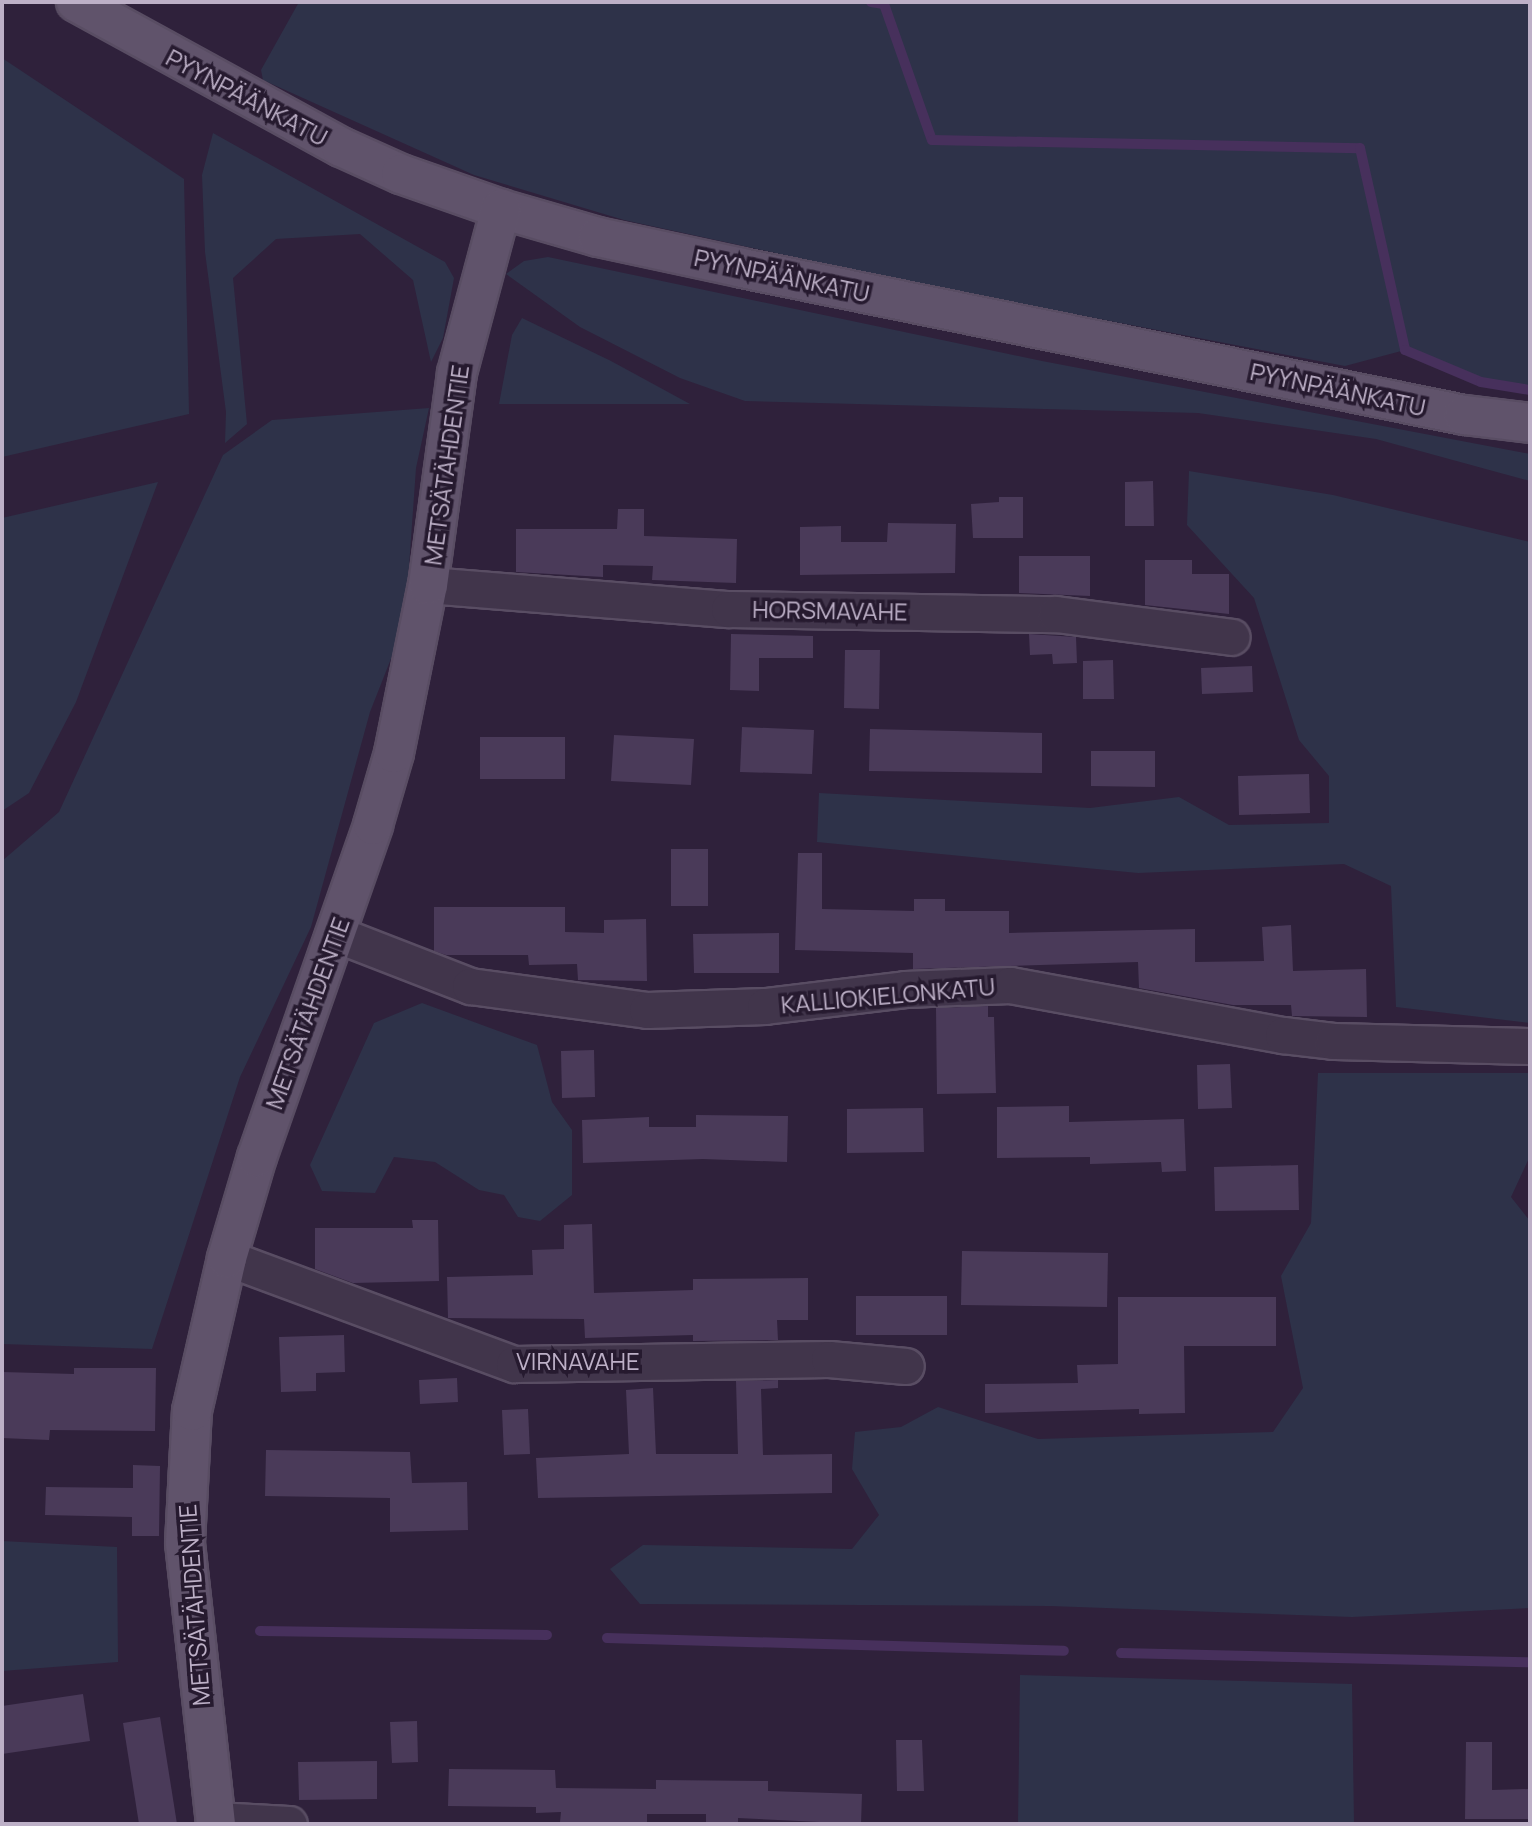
<!DOCTYPE html>
<html>
<head>
<meta charset="utf-8">
<style>
	body { margin:0 }
	#map { position:relative; width:1532px; height:1826px; overflow:hidden; background:#2f213b; font-family:Manrope,sans-serif }
	div>[style] { position:absolute }
	.green>* { inset:0; background:#2e3249 }
	.stream>* { height:10px; margin:-5px; padding:0 5px; transform-origin:5px; border-radius:5px; background:#47305c }
	.building>* { inset:0; background:#4a3a59 }
	.roads { filter:drop-shadow(2px 0 #594d63) drop-shadow(-2px 0 #594d63) drop-shadow(0 2px #594d63) drop-shadow(0 -2px #594d63) }
	.minor>* { height:35px; margin:-17.5px; padding:0 17.5px; transform-origin:17.5px; border-radius:17.5px; background:#41354b }
	.major>* { height:38px; margin:-19px; padding:0 19px; transform-origin:19px; border-radius:19px; background:#60536b }
	span { translate:-50% -50%; white-space:nowrap; text-align:center; line-height:1.15; -webkit-text-stroke:7px #261a2f; paint-order:stroke }
	.street-label { font-size:24px; color:#bdb0c7 }
	.frame { position:absolute; inset:0; border:4px solid #bdb0c7; pointer-events:none }
</style>
</head>
<body>
<div id="map">
	<div class="green">
		<i style="clip-path:polygon(299px 2px,1530px 2px,1530px 390px,1481px 382px,1405px 350px,1345px 366px,927px 286px,624px 220px,474px 175px,263px 80px,261px 70px)"></i>
		<i style="clip-path:polygon(2px 58px,184px 179px,189px 414px,2px 457px)"></i>
		<i style="clip-path:polygon(213px 133px,445px 262px,454px 278px,443px 338px,431px 362px,413px 280px,360px 234px,276px 239px,233px 278px,247px 424px,225px 443px,226px 412px,205px 252px,202px 175px)"></i>
		<i style="clip-path:polygon(548px 257px,1042px 361px,1530px 454px,1530px 481px,1376px 439px,1198px 413px,745px 401px,680px 378px,580px 327px,506px 274px,524px 261px)"></i>
		<i style="clip-path:polygon(522px 318px,611px 361px,690px 404px,499px 404px,512px 335px)"></i>
		<i style="clip-path:polygon(429px 408px,416px 468px,405px 623px,370px 712px,311px 927px,240px 1077px,152px 1349px,2px 1344px,2px 861px,59px 812px,223px 455px,272px 420px)"></i>
		<i style="clip-path:polygon(1189px 471px,1333px 495px,1530px 542px,1530px 1023px,1396px 1007px,1391px 886px,1344px 864px,1138px 873px,817px 842px,819px 793px,1090px 808px,1179px 797px,1229px 825px,1329px 823px,1329px 776px,1299px 740px,1254px 598px,1187px 525px)"></i>
		<i style="clip-path:polygon(158px 482px,76px 702px,29px 793px,2px 811px,2px 518px)"></i>
		<i style="clip-path:polygon(422px 1003px,537px 1045px,552px 1102px,572px 1130px,572px 1195px,540px 1221px,518px 1217px,504px 1195px,479px 1190px,435px 1162px,394px 1157px,375px 1193px,322px 1191px,310px 1165px,374px 1023px)"></i>
		<i style="clip-path:polygon(1318px 1073px,1530px 1073px,1530px 1156px,1511px 1197px,1530px 1221px,1530px 1608px,1352px 1617px,1050px 1606px,640px 1604px,610px 1569px,643px 1545px,852px 1549px,879px 1515px,852px 1469px,855px 1432px,901px 1427px,938px 1407px,1038px 1439px,1273px 1432px,1303px 1388px,1281px 1276px,1311px 1223px)"></i>
		<i style="clip-path:polygon(2px 1541px,117px 1547px,118px 1662px,2px 1671px)"></i>
		<i style="clip-path:polygon(1020px 1675px,1352px 1684px,1354px 1824px,1018px 1824px)"></i>
	</div>
	<div class="stream">
		<i style="left:871px;top:2px;width:13px;rotate:9deg"></i>
		<i style="left:884px;top:4px;width:144px;rotate:70.6deg"></i>
		<i style="left:932px;top:140px;width:428px;rotate:1.1deg"></i>
		<i style="left:1360px;top:148px;width:207px;rotate:77.4deg"></i>
		<i style="left:1405px;top:350px;width:82px;rotate:22.8deg"></i>
		<i style="left:1481px;top:382px;width:50px;rotate:9.3deg"></i>
		<i style="left:260px;top:1631px;width:287px;rotate:0.8deg"></i>
		<i style="left:607px;top:1638px;width:457px;rotate:1.6deg"></i>
		<i style="left:1121px;top:1653px;width:409px;rotate:1.3deg"></i>
	</div>
	<div class="building">
		<i style="clip-path:polygon(1153px 481px,1154px 526px,1125px 526px,1125px 482px)"></i>
		<i style="clip-path:polygon(999px 497px,1023px 497px,1023px 538px,973px 538px,971px 504px,999px 502px)"></i>
		<i style="clip-path:polygon(618px 509px,644px 509px,644px 536px,737px 539px,736px 583px,652px 580px,653px 566px,603px 565px,603px 577px,516px 572px,516px 529px,617px 529px)"></i>
		<i style="clip-path:polygon(888px 523px,956px 524px,955px 573px,800px 575px,800px 527px,841px 526px,841px 542px,887px 542px)"></i>
		<i style="clip-path:polygon(1019px 556px,1090px 556px,1090px 596px,1019px 593px)"></i>
		<i style="clip-path:polygon(1145px 560px,1192px 560px,1192px 574px,1229px 574px,1229px 614px,1145px 605px)"></i>
		<i style="clip-path:polygon(731px 634px,813px 636px,813px 658px,759px 658px,759px 691px,730px 690px)"></i>
		<i style="clip-path:polygon(1029px 634px,1076px 637px,1077px 663px,1053px 664px,1052px 654px,1030px 655px)"></i>
		<i style="clip-path:polygon(845px 650px,880px 650px,879px 709px,844px 708px)"></i>
		<i style="clip-path:polygon(1113px 660px,1114px 699px,1083px 699px,1083px 661px)"></i>
		<i style="clip-path:polygon(1252px 666px,1253px 692px,1202px 694px,1201px 668px)"></i>
		<i style="clip-path:polygon(742px 727px,814px 730px,812px 774px,740px 772px)"></i>
		<i style="clip-path:polygon(870px 729px,1042px 733px,1042px 773px,869px 771px)"></i>
		<i style="clip-path:polygon(614px 735px,694px 739px,691px 785px,611px 781px)"></i>
		<i style="clip-path:polygon(480px 737px,565px 737px,565px 779px,480px 779px)"></i>
		<i style="clip-path:polygon(1091px 751px,1155px 751px,1155px 787px,1091px 786px)"></i>
		<i style="clip-path:polygon(1309px 774px,1310px 813px,1239px 815px,1238px 776px)"></i>
		<i style="clip-path:polygon(671px 849px,708px 849px,708px 906px,671px 906px)"></i>
		<i style="clip-path:polygon(798px 853px,822px 853px,822px 909px,914px 911px,914px 899px,945px 899px,945px 911px,1009px 911px,1009px 933px,1195px 929px,1195px 962px,1264px 961px,1262px 927px,1291px 925px,1293px 971px,1366px 969px,1367px 1017px,1292px 1016px,1291px 1005px,1233px 1005px,1139px 988px,1138px 962px,913px 969px,913px 953px,795px 950px)"></i>
		<i style="clip-path:polygon(434px 907px,565px 907px,565px 932px,604px 933px,604px 920px,646px 919px,647px 981px,578px 980px,577px 964px,529px 965px,528px 955px,446px 955px,434px 951px)"></i>
		<i style="clip-path:polygon(779px 933px,779px 973px,694px 973px,693px 934px)"></i>
		<i style="clip-path:polygon(988px 1006px,988px 1017px,994px 1017px,996px 1093px,937px 1094px,936px 1008px)"></i>
		<i style="clip-path:polygon(594px 1050px,595px 1097px,562px 1098px,561px 1051px)"></i>
		<i style="clip-path:polygon(1230px 1064px,1232px 1108px,1198px 1109px,1197px 1065px)"></i>
		<i style="clip-path:polygon(1069px 1106px,1069px 1122px,1184px 1119px,1186px 1171px,1162px 1172px,1161px 1162px,1090px 1164px,1090px 1157px,997px 1158px,997px 1107px)"></i>
		<i style="clip-path:polygon(923px 1108px,924px 1152px,847px 1153px,847px 1109px)"></i>
		<i style="clip-path:polygon(696px 1115px,788px 1116px,787px 1162px,703px 1159px,583px 1163px,582px 1120px,649px 1117px,649px 1127px,696px 1127px)"></i>
		<i style="clip-path:polygon(1298px 1165px,1299px 1210px,1215px 1211px,1214px 1167px)"></i>
		<i style="clip-path:polygon(412px 1220px,438px 1220px,439px 1281px,353px 1283px,315px 1269px,315px 1228px,413px 1228px)"></i>
		<i style="clip-path:polygon(592px 1224px,594px 1293px,693px 1290px,693px 1279px,808px 1278px,808px 1320px,777px 1320px,778px 1340px,693px 1341px,693px 1335px,585px 1338px,584px 1319px,448px 1318px,447px 1277px,533px 1275px,532px 1250px,564px 1249px,564px 1225px)"></i>
		<i style="clip-path:polygon(962px 1251px,1108px 1253px,1107px 1307px,961px 1305px)"></i>
		<i style="clip-path:polygon(856px 1296px,947px 1296px,947px 1335px,856px 1335px)"></i>
		<i style="clip-path:polygon(1118px 1297px,1276px 1297px,1276px 1346px,1184px 1346px,1185px 1413px,1139px 1414px,1139px 1409px,985px 1413px,985px 1384px,1078px 1383px,1077px 1365px,1118px 1364px)"></i>
		<i style="clip-path:polygon(344px 1335px,345px 1372px,316px 1373px,316px 1391px,281px 1392px,279px 1337px)"></i>
		<i style="clip-path:polygon(74px 1368px,156px 1368px,155px 1431px,50px 1430px,49px 1440px,2px 1438px,2px 1372px,74px 1374px)"></i>
		<i style="clip-path:polygon(457px 1378px,458px 1402px,420px 1404px,419px 1380px)"></i>
		<i style="clip-path:polygon(778px 1380px,778px 1388px,761px 1389px,763px 1455px,832px 1454px,832px 1493px,538px 1498px,536px 1458px,629px 1454px,626px 1390px,653px 1388px,656px 1454px,738px 1454px,736px 1381px)"></i>
		<i style="clip-path:polygon(528px 1409px,530px 1454px,504px 1455px,502px 1410px)"></i>
		<i style="clip-path:polygon(266px 1450px,410px 1452px,412px 1483px,467px 1482px,468px 1530px,390px 1532px,390px 1498px,265px 1496px)"></i>
		<i style="clip-path:polygon(133px 1465px,160px 1466px,159px 1536px,132px 1536px,132px 1517px,45px 1515px,46px 1487px,133px 1488px)"></i>
		<i style="clip-path:polygon(83px 1694px,90px 1741px,2px 1754px,2px 1706px)"></i>
		<i style="clip-path:polygon(160px 1717px,177px 1824px,139px 1824px,123px 1723px)"></i>
		<i style="clip-path:polygon(417px 1721px,418px 1762px,392px 1763px,390px 1722px)"></i>
		<i style="clip-path:polygon(896px 1740px,922px 1740px,924px 1791px,897px 1791px)"></i>
		<i style="clip-path:polygon(1466px 1742px,1492px 1742px,1492px 1790px,1530px 1789px,1530px 1819px,1465px 1819px)"></i>
		<i style="clip-path:polygon(377px 1761px,377px 1799px,299px 1800px,298px 1762px)"></i>
		<i style="clip-path:polygon(449px 1769px,555px 1770px,556px 1788px,656px 1789px,656px 1780px,768px 1781px,768px 1791px,862px 1794px,861px 1824px,738px 1818px,738px 1824px,706px 1824px,706px 1814px,647px 1814px,647px 1824px,560px 1822px,561px 1812px,536px 1813px,536px 1807px,448px 1806px)"></i>
	</div>
	<div class="roads">
		<div class="minor">
			<i style="left:428px;top:585px;width:302px;rotate:4.6deg"></i>
			<i style="left:729px;top:609px;width:327px;rotate:0.9deg"></i>
			<i style="left:1056px;top:614px;width:177px;rotate:7.4deg"></i>
			<i style="left:336px;top:934px;width:144px;rotate:21.2deg"></i>
			<i style="left:470px;top:986px;width:179px;rotate:7.7deg"></i>
			<i style="left:647px;top:1010px;width:118px;rotate:-1.9deg"></i>
			<i style="left:765px;top:1006px;width:141px;rotate:-6.9deg"></i>
			<i style="left:905px;top:989px;width:105px;rotate:-2.2deg"></i>
			<i style="left:1010px;top:985px;width:278px;rotate:10.4deg"></i>
			<i style="left:1283px;top:1035px;width:50px;rotate:6.8deg"></i>
			<i style="left:1333px;top:1041px;width:197px;rotate:1.5deg"></i>
			<i style="left:227px;top:1258px;width:306px;rotate:20.3deg"></i>
			<i style="left:514px;top:1364px;width:315px;rotate:-0.9deg"></i>
			<i style="left:829px;top:1359px;width:77px;rotate:5.2deg"></i>
			<i style="left:215px;top:1820px;width:74px;rotate:3.1deg"></i>
		</div>
		<div class="major">
			<i style="left:76px;top:2px;width:302px;rotate:28.7deg"></i>
			<i style="left:341px;top:147px;width:66px;rotate:24.2deg"></i>
			<i style="left:401px;top:174px;width:106px;rotate:19.3deg"></i>
			<i style="left:501px;top:209px;width:101px;rotate:16.1deg"></i>
			<i style="left:598px;top:237px;width:147px;rotate:12.1deg"></i>
			<i style="left:742px;top:268px;width:737px;rotate:11.51deg"></i>
			<i style="left:1464px;top:415px;width:66px;rotate:6.9deg"></i>
			<i style="left:216px;top:1824px;width:283px;rotate:-96.3deg"></i>
			<i style="left:185px;top:1543px;width:132px;rotate:-87deg"></i>
			<i style="left:192px;top:1411px;width:157px;rotate:-77.1deg"></i>
			<i style="left:227px;top:1258px;width:105px;rotate:-73.5deg"></i>
			<i style="left:257px;top:1157px;width:352px;rotate:-70.7deg"></i>
			<i style="left:373px;top:825px;width:75px;rotate:-73.7deg"></i>
			<i style="left:394px;top:753px;width:171px;rotate:-78.6deg"></i>
			<i style="left:428px;top:585px;width:214px;rotate:-82.2deg"></i>
			<i style="left:457px;top:373px;width:170px;rotate:-75deg"></i>
		</div>
	</div>
	<div class="street-label">
		<span style="left:247px;top:97px;rotate:28deg">PYYNPÄÄNKATU</span>
		<span style="left:782px;top:275px;rotate:12deg">PYYNPÄÄNKATU</span>
		<span style="left:1338px;top:389px;rotate:12deg">PYYNPÄÄNKATU</span>
		<span style="left:446px;top:465px;rotate:-82deg">METSÄTÄHDENTIE</span>
		<span style="left:830px;top:610px;rotate:1deg">HORSMAVAHE</span>
		<span style="left:888px;top:995px;rotate:-5deg">KALLIOKIELONKATU</span>
		<span style="left:307px;top:1013px;rotate:-70deg">METSÄTÄHDENTIE</span>
		<span style="left:578px;top:1361px">VIRNAVAHE</span>
		<span style="left:194px;top:1605px;rotate:-94deg">METSÄTÄHDENTIE</span>
	</div>
	<div class="frame"></div>
</div>
</body>
</html>
